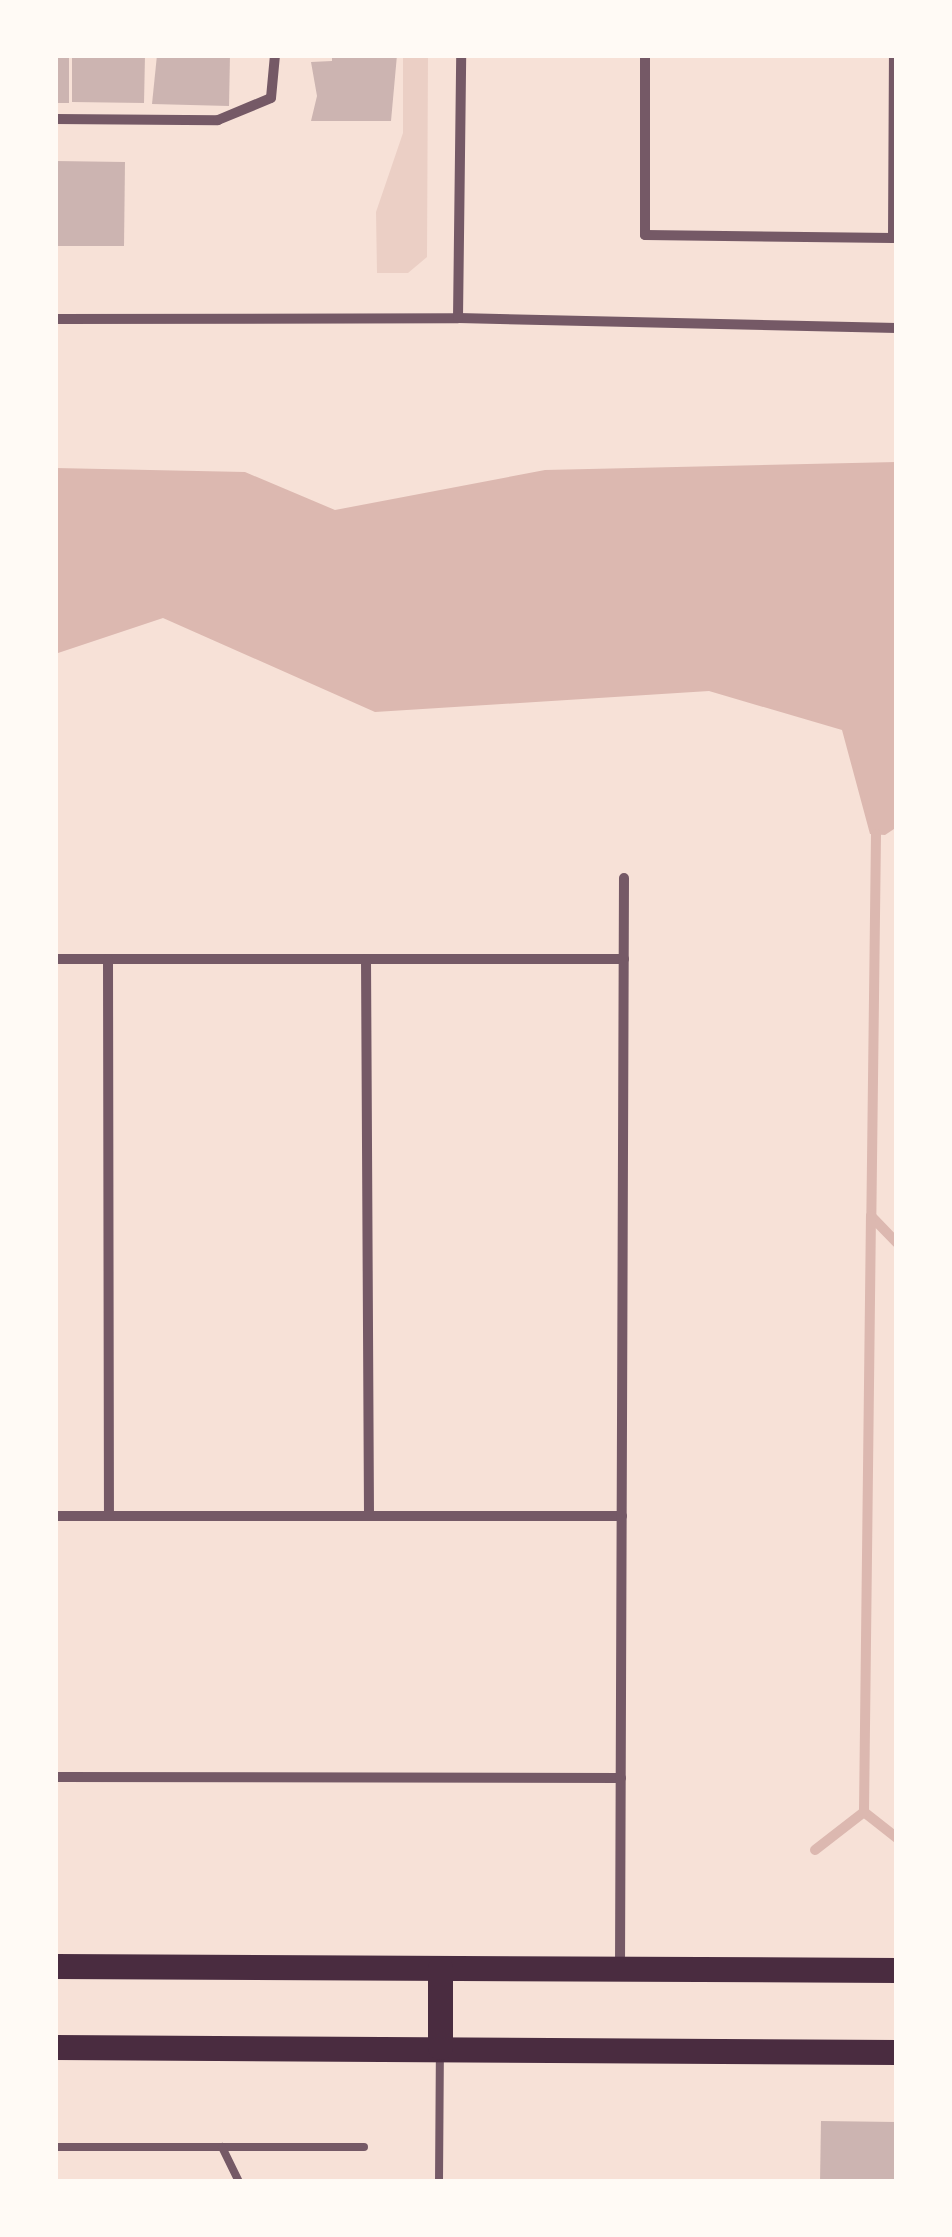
<!DOCTYPE html>
<html>
<head>
<meta charset="utf-8">
<style>
	body { margin:0 }
	#map { position:relative; width:952px; height:2237px; overflow:hidden; background:#f7e1d7; font-family:"Roboto Serif",serif }
	div>[style] { position:absolute }
	.green>* { inset:0; background:#ebcfc5 }
	.water>* { inset:0; background:#dcb8b0 }
	.stream>* { height:10px; margin:-5px; padding:0 5px; transform-origin:5px; border-radius:5px; background:#dcb8b0 }
	.building>* { inset:0; background:#ccb4b1 }
	.service>* { height:8px; margin:-4px; padding:0 4px; transform-origin:4px; border-radius:4px; background:#755966 }
	.minor>* { height:10px; margin:-5px; padding:0 5px; transform-origin:5px; border-radius:5px; background:#755966 }
	.primary>* { height:25px; margin:-12.5px; padding:0 12.5px; transform-origin:12.5px; border-radius:12.5px; background:#4a2c40 }
	span { translate:-50% -50%; white-space:nowrap; text-align:center; line-height:1.15; -webkit-text-stroke:9px #fffaf5; paint-order:stroke }
	.frame { position:absolute; inset:0; border:58px solid #fffaf5; pointer-events:none }
</style>
</head>
<body>
<div id="map">
	<div class="green">
		<i style="clip-path:polygon(403px 55px,428px 55px,427px 257px,408px 273px,377px 273px,376px 212px,403px 133px)"></i>
	</div>
	<div class="water">
		<i style="clip-path:polygon(897px 462px,897px 827px,885px 835px,870px 834px,842px 730px,709px 691px,375px 712px,163px 618px,55px 654px,55px 468px,245px 472px,335px 510px,545px 470px)"></i>
	</div>
	<div class="stream">
		<i style="left:876px;top:834px;width:382px;rotate:90.7deg"></i>
		<i style="left:871px;top:1216px;width:37px;rotate:46deg"></i>
		<i style="left:864px;top:1812px;width:42px;rotate:38.2deg"></i>
		<i style="left:815px;top:1850px;width:62px;rotate:-37.8deg"></i>
		<i style="left:864px;top:1812px;width:596px;rotate:-89.33deg"></i>
	</div>
	<div class="building">
		<i style="clip-path:polygon(55px 55px,69px 55px,69px 103px,55px 103px)"></i>
		<i style="clip-path:polygon(72px 55px,145px 55px,144px 103px,72px 102px)"></i>
		<i style="clip-path:polygon(157px 55px,230px 55px,229px 106px,152px 104px)"></i>
		<i style="clip-path:polygon(332px 55px,397px 55px,391px 121px,311px 121px,317px 96px,311px 62px,332px 61px)"></i>
		<i style="clip-path:polygon(55px 161px,125px 162px,124px 246px,55px 246px)"></i>
		<i style="clip-path:polygon(821px 2121px,897px 2122px,897px 2182px,820px 2182px)"></i>
	</div>
	<div class="service">
		<i style="left:55px;top:2147px;width:309px"></i>
		<i style="left:222px;top:2147px;width:39px;rotate:64deg"></i>
		<i style="left:439px;top:2182px;width:130px;rotate:-89.6deg"></i>
	</div>
	<div class="minor">
		<i style="left:645px;top:55px;width:180px;rotate:90deg"></i>
		<i style="left:645px;top:235px;width:248px;rotate:0.7deg"></i>
		<i style="left:893px;top:238px;width:183px;rotate:-89.7deg"></i>
		<i style="left:55px;top:119px;width:163px;rotate:0.4deg"></i>
		<i style="left:218px;top:120px;width:57px;rotate:-22.5deg"></i>
		<i style="left:271px;top:98px;width:43px;rotate:-84.7deg"></i>
		<i style="left:458px;top:318px;width:439px;rotate:1.3deg"></i>
		<i style="left:55px;top:319px;width:403px;rotate:-0.1deg"></i>
		<i style="left:458px;top:318px;width:263px;rotate:-89.3deg"></i>
		<i style="left:55px;top:959px;width:569px"></i>
		<i style="left:108px;top:959px;width:557px;rotate:89.9deg"></i>
		<i style="left:366px;top:959px;width:555px;rotate:89.69deg"></i>
		<i style="left:55px;top:1516px;width:567px"></i>
		<i style="left:55px;top:1777px;width:566px;rotate:0.1deg"></i>
		<i style="left:620px;top:1968px;width:1090px;rotate:-89.79deg"></i>
	</div>
	<div class="primary">
		<i style="left:55px;top:1966px;width:842px;rotate:0.27deg"></i>
		<i style="left:55px;top:2047px;width:842px;rotate:0.34deg"></i>
		<i style="left:440px;top:2047px;width:79px;rotate:-90deg"></i>
	</div>
	<div class="frame"></div>
</div>
</body>
</html>
